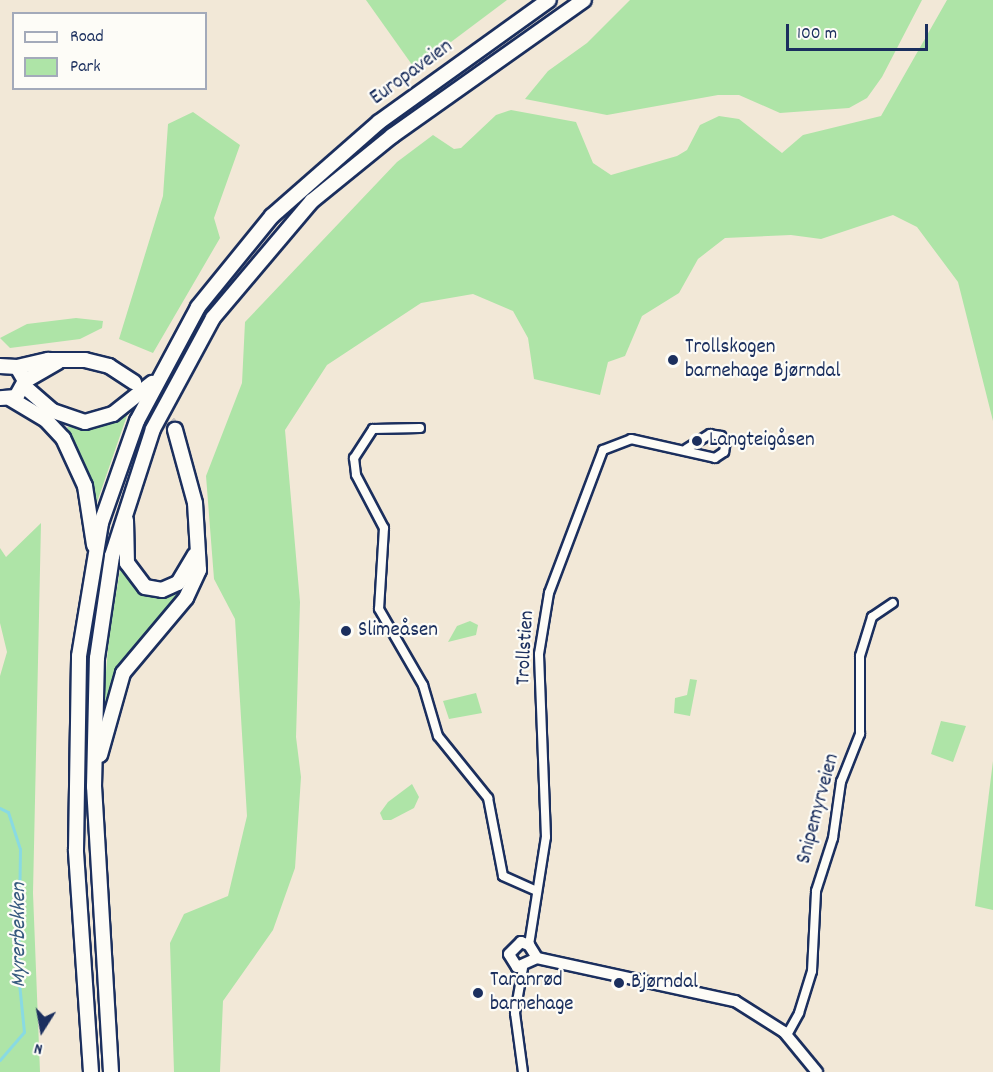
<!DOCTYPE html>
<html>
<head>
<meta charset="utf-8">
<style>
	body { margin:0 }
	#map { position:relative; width:993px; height:1072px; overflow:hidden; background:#f2e8d7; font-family:Dekko,sans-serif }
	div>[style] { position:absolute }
	.green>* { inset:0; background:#aee4a7 }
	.stream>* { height:3px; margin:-1.5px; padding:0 1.5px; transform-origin:1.5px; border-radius:1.5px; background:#89dae2 }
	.highway-tunnel>* { height:14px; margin-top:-7px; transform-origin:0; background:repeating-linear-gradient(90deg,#c7c3bf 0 14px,transparent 0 21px) }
	.roads { filter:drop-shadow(2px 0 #1b2f5e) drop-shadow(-2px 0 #1b2f5e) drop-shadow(0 2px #1b2f5e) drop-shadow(0 -2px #1b2f5e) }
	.street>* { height:8px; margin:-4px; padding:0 4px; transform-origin:4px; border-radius:4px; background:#fdfcf7 }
	.secondary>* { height:10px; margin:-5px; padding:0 5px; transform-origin:5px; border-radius:5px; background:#fdfcf7 }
	.highway>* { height:14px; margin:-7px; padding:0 7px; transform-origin:7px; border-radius:7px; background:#fdfcf7 }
	.dots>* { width:16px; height:16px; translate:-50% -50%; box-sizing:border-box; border:3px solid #fdfcf7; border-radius:50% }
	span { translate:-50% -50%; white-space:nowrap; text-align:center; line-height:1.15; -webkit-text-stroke:4.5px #fdfcf7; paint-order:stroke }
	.street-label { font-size:21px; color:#1b2f5e }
	.poi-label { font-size:21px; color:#1b2f5e }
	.left { translate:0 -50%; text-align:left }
	.water-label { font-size:22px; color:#365a7f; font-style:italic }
	.legend { position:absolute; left:12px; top:12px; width:195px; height:78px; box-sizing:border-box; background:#fdfcf7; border:2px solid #a3aaba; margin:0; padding:8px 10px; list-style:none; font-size:18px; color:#1b2f5e }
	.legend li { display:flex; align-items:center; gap:12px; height:30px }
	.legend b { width:30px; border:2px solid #a3aaba }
	.north { position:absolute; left:12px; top:1000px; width:60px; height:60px; -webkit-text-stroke:4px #fdfcf7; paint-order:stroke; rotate:191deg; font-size:16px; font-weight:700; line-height:24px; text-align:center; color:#1b2f5e }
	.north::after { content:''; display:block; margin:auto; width:21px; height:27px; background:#1b2f5e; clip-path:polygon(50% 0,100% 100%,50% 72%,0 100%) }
	.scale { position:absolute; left:786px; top:24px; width:142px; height:27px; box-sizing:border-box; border:3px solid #1b2f5e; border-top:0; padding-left:8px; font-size:18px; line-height:21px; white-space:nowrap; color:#1b2f5e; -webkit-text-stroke:4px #fdfcf7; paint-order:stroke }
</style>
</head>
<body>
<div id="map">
	<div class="green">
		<i style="clip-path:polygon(366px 0,507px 0,415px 69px)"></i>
		<i style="clip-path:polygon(630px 0,922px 0,882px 77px,867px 98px,849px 108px,780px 113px,739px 95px,718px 95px,607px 115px,525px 99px,548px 71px,587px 43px)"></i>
		<i style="clip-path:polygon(947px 0,993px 0,993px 421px,958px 282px,917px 227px,893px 215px,821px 239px,791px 235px,725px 238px,698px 259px,679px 293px,642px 316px,625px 356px,608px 362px,600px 395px,534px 379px,528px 338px,513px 311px,473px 294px,421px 303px,327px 365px,285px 430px,300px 602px,296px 737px,301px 777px,295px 868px,273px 930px,223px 1001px,220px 1072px,174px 1072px,170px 943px,184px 914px,228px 896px,247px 816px,235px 619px,214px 579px,206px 476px,242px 383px,245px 322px,397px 162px,433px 135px,454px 149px,461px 148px,496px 115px,511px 110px,576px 122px,593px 163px,611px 175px,677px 156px,687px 150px,700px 125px,719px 116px,739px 119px,782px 153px,803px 135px,881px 116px)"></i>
		<i style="clip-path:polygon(193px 112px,240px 145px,214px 218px,220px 238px,153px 353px,119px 339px,163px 196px,168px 124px)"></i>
		<i style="clip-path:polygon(76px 318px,103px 321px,102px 328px,80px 339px,10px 348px,0 338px,27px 324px)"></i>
		<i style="clip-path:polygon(130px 407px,96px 505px,94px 506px,67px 427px,104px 424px)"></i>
		<i style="clip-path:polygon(41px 523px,33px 893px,40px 1072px,0 1072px,0 676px,7px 652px,0 623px,0 548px,6px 557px)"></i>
		<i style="clip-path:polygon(122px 558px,124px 570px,139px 590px,184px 585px,186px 590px,113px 683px,103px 709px,109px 636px)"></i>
		<i style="clip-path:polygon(470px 621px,478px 625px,476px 635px,448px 642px,457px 626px)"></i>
		<i style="clip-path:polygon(690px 679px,697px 680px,690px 716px,674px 713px,675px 698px,687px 695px)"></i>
		<i style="clip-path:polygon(476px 693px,482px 713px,449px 719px,443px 701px)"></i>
		<i style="clip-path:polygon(941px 721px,966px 726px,953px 762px,931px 754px)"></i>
		<i style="clip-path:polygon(993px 761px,993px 910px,975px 906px)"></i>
		<i style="clip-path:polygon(412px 784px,419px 797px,414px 808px,391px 820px,383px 820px,380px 813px,388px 802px)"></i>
	</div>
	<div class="stream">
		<i style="left:0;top:808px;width:9px;rotate:27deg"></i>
		<i style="left:8px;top:812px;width:39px;rotate:72deg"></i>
		<i style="left:20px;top:849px;width:124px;rotate:90.9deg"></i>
		<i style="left:18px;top:973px;width:59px;rotate:84.2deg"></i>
		<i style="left:24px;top:1032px;width:37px;rotate:131deg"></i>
	</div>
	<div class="highway-tunnel">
		<i style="left:143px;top:389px;width:52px;rotate:52deg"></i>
	</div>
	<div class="roads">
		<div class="street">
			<i style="left:420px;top:428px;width:47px;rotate:178.8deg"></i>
			<i style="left:373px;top:429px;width:35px;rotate:123deg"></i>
			<i style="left:354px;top:458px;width:17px;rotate:83deg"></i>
			<i style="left:356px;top:475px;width:60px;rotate:62.2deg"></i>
			<i style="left:384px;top:528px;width:81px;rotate:93.5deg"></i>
			<i style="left:379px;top:609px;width:88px;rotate:59.9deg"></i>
			<i style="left:423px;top:685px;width:53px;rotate:73.6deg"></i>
			<i style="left:438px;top:736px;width:80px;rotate:51.1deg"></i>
			<i style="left:488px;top:798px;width:79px;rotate:79.1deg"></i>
			<i style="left:503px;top:876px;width:36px;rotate:24deg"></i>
			<i style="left:529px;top:945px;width:109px;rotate:-81.1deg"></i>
			<i style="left:546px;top:837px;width:183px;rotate:-92.2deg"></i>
			<i style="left:539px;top:654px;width:62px;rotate:-80.7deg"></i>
			<i style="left:549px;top:593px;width:153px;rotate:-69.3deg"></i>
			<i style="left:603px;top:450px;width:30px;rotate:-21deg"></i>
			<i style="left:631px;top:439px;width:86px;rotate:12.7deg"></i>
			<i style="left:715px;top:458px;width:11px;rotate:-34deg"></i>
			<i style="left:724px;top:452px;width:10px;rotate:-79deg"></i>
			<i style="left:726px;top:442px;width:8px;rotate:-130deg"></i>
			<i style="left:721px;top:436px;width:11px;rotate:-170deg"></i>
			<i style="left:710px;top:434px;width:28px;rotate:148deg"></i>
			<i style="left:523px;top:968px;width:46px;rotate:100.1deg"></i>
			<i style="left:515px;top:1013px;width:60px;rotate:82.3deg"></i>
			<i style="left:787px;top:1035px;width:25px;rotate:-61deg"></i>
			<i style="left:799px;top:1013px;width:44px;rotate:-72.8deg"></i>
			<i style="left:812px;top:971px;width:80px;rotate:-87.1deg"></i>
			<i style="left:816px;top:891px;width:56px;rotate:-72.2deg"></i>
			<i style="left:833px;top:838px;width:57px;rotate:-81.9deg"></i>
			<i style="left:841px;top:782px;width:52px;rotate:-68.4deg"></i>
			<i style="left:860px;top:734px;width:78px;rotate:-90deg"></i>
			<i style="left:860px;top:656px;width:41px;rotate:-72.9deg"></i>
			<i style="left:872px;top:617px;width:25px;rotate:-34deg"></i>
		</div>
		<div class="secondary">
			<i style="left:537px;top:958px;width:22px;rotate:156deg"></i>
			<i style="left:517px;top:967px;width:15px;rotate:-122deg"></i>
			<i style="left:509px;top:954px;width:17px;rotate:-45deg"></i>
			<i style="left:521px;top:942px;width:9px;rotate:21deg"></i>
			<i style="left:529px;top:945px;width:15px;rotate:58deg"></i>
			<i style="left:537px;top:958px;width:203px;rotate:12.3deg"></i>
			<i style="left:735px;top:1001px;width:58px;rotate:32.3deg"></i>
			<i style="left:784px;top:1032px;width:52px;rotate:50.5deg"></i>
		</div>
		<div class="highway">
			<i style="left:0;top:366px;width:17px;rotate:3deg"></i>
			<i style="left:17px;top:367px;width:16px;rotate:60deg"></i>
			<i style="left:25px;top:381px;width:18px;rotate:119deg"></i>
			<i style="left:16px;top:397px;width:16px;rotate:176deg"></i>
			<i style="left:17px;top:367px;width:32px;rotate:-13deg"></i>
			<i style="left:48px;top:360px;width:37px"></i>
			<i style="left:85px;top:360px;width:25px;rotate:14deg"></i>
			<i style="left:109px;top:366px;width:30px;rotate:33deg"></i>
			<i style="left:25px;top:381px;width:38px;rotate:-30deg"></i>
			<i style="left:25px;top:387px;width:37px;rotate:41deg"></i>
			<i style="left:53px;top:411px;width:34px;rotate:19deg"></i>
			<i style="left:85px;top:422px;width:29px;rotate:-16deg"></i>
			<i style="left:113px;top:414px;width:50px;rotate:-38.5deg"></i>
			<i style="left:11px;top:399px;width:41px;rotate:31deg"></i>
			<i style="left:46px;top:420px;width:25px;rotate:47deg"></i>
			<i style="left:63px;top:438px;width:53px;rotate:65.4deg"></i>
			<i style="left:85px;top:486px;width:60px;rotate:81.3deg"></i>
			<i style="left:126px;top:520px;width:43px;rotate:88.7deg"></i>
			<i style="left:127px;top:563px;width:30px;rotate:53deg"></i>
			<i style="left:145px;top:587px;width:17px;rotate:10deg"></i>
			<i style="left:162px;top:590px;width:17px;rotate:-24deg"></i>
			<i style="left:178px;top:583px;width:33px;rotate:-59deg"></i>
			<i style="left:100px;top:755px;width:85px;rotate:-74.3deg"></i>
			<i style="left:123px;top:673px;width:98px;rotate:-50deg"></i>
			<i style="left:186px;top:598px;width:31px;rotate:-65deg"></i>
			<i style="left:199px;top:570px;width:67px;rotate:-93.4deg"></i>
			<i style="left:195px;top:503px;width:76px;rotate:-105.3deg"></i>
			<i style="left:91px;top:1072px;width:223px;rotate:-93.9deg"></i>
			<i style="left:76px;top:850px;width:194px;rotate:-89.1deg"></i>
			<i style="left:79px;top:656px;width:135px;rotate:-80.6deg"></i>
			<i style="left:101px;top:523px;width:108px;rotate:-70.6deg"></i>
			<i style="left:137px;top:421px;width:129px;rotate:-61.8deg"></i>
			<i style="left:198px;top:307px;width:117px;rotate:-50.9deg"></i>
			<i style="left:272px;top:216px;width:142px;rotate:-41.3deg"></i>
			<i style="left:379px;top:122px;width:209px;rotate:-35.7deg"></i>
			<i style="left:111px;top:1072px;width:286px;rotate:-93.4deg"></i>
			<i style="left:94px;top:787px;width:129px;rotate:-88.7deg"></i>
			<i style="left:97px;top:658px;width:103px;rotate:-81.6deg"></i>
			<i style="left:112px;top:556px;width:133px;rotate:-72.1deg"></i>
			<i style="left:153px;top:429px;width:126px;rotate:-61.6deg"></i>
			<i style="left:213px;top:318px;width:153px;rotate:-49.8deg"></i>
			<i style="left:312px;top:201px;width:103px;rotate:-39.1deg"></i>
			<i style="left:392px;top:136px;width:235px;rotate:-35.3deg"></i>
		</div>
	</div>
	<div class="dots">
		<i style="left:673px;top:360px;background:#1b2f5e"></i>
		<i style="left:697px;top:441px;background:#1b2f5e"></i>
		<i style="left:346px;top:631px;background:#1b2f5e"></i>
		<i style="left:619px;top:983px;background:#1b2f5e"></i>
		<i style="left:478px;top:993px;background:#1b2f5e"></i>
	</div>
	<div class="street-label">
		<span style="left:412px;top:73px;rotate:-36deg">Europaveien</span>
		<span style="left:526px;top:648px;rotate:-87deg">Trollstien</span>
		<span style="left:819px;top:809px;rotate:-75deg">Snipemyrveien</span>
	</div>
	<div class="poi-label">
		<span class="left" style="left:685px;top:360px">Trollskogen<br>barnehage Bjørndal</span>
		<span class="left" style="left:709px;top:441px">Langteigåsen</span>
		<span class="left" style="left:358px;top:631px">Slimeåsen</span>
		<span class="left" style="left:490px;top:993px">Taranrød<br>barnehage</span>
		<span class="left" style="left:631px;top:983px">Bjørndal</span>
	</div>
	<div class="water-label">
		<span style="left:20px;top:935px;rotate:-90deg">Myrerbekken</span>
	</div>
	<ul class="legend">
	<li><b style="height:8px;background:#fdfcf7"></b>Road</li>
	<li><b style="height:16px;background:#aee4a7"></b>Park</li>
	</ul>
	<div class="north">N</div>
	<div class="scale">100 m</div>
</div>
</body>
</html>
